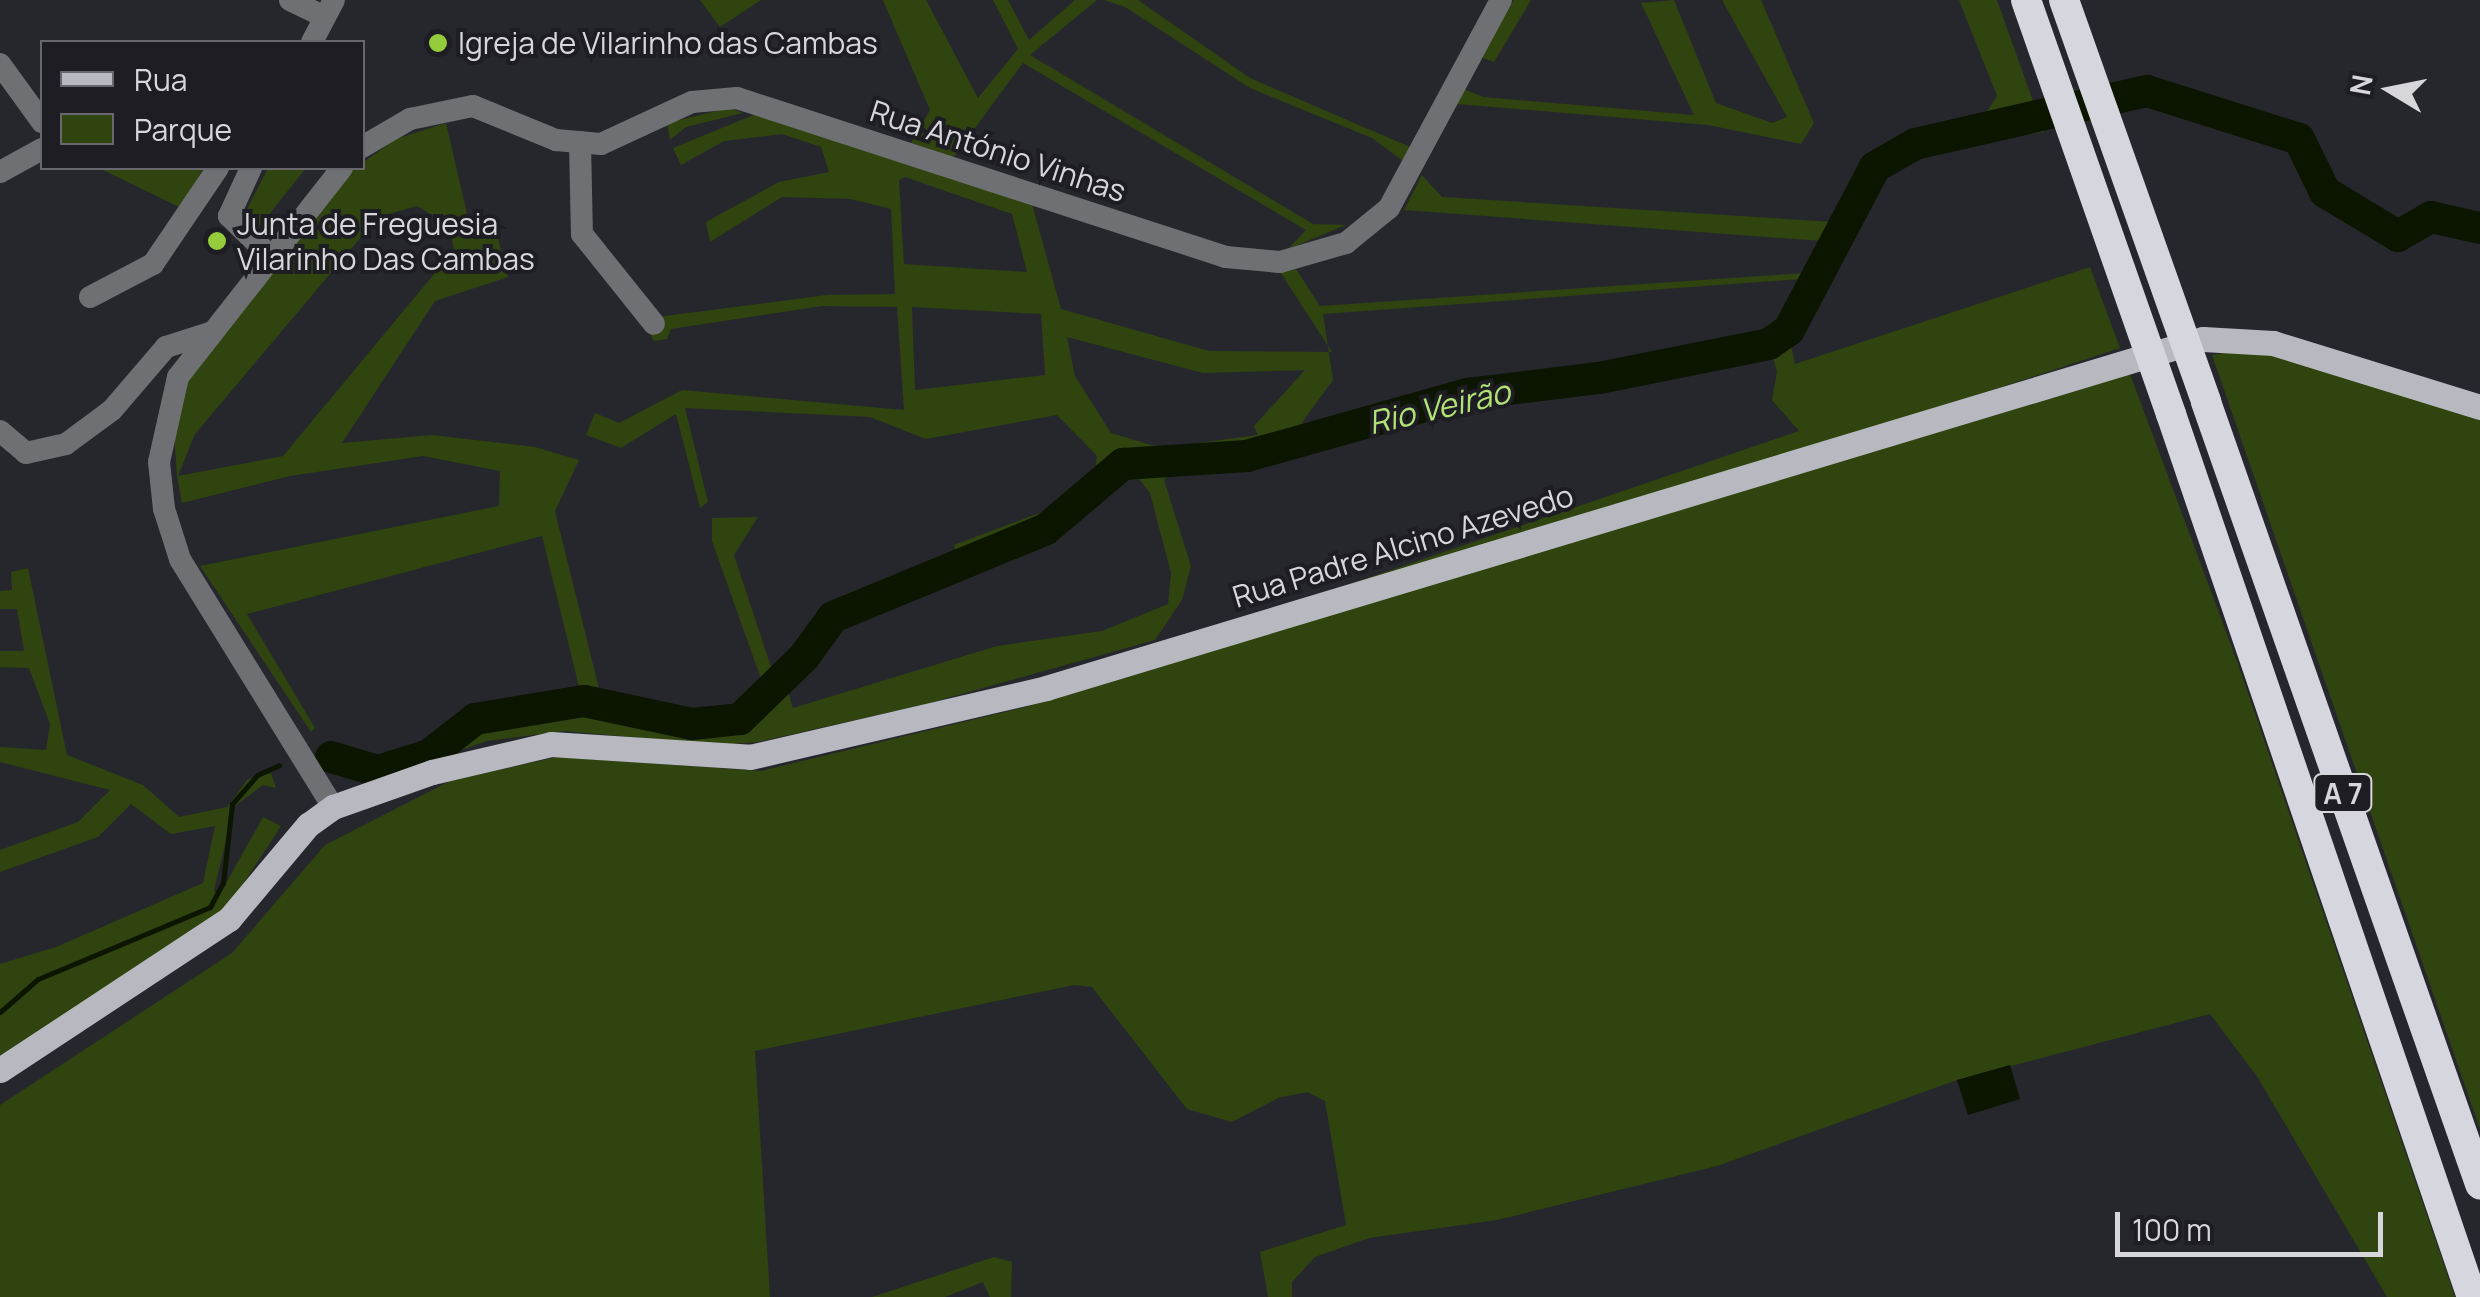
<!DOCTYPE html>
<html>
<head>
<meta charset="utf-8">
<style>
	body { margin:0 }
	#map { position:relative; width:2480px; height:1297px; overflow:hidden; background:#26272d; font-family:Manrope,sans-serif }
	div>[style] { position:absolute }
	.green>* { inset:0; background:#2f440f }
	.water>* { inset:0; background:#0b1500 }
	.stream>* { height:5px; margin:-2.5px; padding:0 2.5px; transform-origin:2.5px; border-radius:2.5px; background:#0b1500 }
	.river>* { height:32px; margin:-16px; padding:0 16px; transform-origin:16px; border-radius:16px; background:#0b1500 }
	.minor>* { height:22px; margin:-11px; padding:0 11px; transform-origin:11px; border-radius:11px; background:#6f7073 }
	.major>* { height:25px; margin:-12.5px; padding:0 12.5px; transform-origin:12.5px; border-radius:12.5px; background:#b8b9c0 }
	.highway>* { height:30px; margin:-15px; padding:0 15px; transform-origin:15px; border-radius:15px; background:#d5d6de }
	.highway-bridge>* { height:30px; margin:-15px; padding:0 15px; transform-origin:15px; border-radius:15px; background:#d5d6de }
	.dots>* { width:28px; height:28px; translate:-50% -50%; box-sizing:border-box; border:5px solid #1d1d23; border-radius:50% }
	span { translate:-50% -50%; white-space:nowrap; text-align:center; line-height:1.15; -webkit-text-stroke:8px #1d1d23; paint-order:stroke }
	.shield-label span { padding:2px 8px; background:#1d1d23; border:2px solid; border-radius:8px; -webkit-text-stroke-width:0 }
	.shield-label { font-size:28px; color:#d7d7db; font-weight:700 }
	.poi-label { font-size:30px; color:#d7d7db }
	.left { translate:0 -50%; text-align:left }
	.street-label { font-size:30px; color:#d7d7db }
	.water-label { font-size:32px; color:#b2e175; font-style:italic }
	.legend { position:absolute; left:40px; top:40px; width:325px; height:130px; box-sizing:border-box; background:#1d1d23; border:2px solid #67676d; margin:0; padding:12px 18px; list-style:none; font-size:30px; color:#d7d7db }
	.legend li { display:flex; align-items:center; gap:20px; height:50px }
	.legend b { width:50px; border:2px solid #67676d }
	.north { position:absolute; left:2340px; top:40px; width:100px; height:100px; -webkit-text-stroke:8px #1d1d23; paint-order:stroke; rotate:280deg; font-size:28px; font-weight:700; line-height:40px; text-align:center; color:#d7d7db }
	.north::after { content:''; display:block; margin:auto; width:35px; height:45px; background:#d7d7db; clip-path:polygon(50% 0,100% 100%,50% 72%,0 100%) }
	.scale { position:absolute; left:2115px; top:1212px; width:268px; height:45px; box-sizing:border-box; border:5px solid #d7d7db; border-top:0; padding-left:12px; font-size:30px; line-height:35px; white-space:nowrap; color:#d7d7db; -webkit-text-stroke:8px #1d1d23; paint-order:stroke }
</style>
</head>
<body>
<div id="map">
	<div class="green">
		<i style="clip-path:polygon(700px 0,761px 0,720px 27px)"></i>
		<i style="clip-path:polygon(883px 0,926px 0,978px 98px,1018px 49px,993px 0,1008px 0,1029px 40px,1075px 0,1097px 0,1030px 55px,1313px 224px,1346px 225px,1288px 249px,1306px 230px,1023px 63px,953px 158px,911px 143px,930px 110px)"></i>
		<i style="clip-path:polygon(1104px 0,1138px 0,1250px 78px,1410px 147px,1403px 161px,1372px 138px,1250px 88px,1125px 7px)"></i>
		<i style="clip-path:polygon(1514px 0,1531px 0,1494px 62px,1480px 57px)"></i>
		<i style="clip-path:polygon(1674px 0,1716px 103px,1772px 123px,1787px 117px,1722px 0,1761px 0,1814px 123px,1801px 144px,1708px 125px,1457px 104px,1464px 89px,1483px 97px,1694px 115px,1641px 3px)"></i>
		<i style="clip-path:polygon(evenodd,1959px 0,1997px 0,2044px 132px,1924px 149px,1881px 176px,1791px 346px,1795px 364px,2090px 267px,2120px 348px,1813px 449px,1344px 586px,1799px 431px,1772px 400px,1777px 372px,1771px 350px,1474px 402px,1264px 463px,1175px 468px,1164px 480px,1191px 566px,1182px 600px,1155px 640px,926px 704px,758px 742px,720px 745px,564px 731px,487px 741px,380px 778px,336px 775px,318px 753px,321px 746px,383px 759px,445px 735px,471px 710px,581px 695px,542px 536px,247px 614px,315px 728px,311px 732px,200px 566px,499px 506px,500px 471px,423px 456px,290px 476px,182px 503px,177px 476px,174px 431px,189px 377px,351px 171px,396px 139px,446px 123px,472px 235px,496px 230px,508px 277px,435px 301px,342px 443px,432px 435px,535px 447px,579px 460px,555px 511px,601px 697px,715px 714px,748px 702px,761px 679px,712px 541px,712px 518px,758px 517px,734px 555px,772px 670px,807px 646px,844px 598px,940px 562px,946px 581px,853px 620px,786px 685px,793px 708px,997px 646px,1102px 631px,1168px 604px,1171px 573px,1150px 493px,1136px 475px,1118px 477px,1055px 534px,958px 563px,954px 545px,1045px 511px,1095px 472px,1097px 456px,1057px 415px,926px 439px,870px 417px,685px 408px,708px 502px,700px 508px,676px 414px,621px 448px,586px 435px,595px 413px,619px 423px,682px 390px,904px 410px,897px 307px,822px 306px,671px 329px,667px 339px,654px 341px,643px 322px,665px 316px,827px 295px,895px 294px,891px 209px,851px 199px,782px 197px,710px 242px,706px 222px,779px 182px,829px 172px,821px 147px,782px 134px,724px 141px,681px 165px,673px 148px,756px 114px,1032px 204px,1061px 309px,1209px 351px,1332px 352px,1280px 272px,1296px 269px,1320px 306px,1804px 273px,1822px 241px,1404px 210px,1422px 175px,1442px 197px,1833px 222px,1869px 161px,1916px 136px,1981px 120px,1997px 96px,1959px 0,905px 177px,1012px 214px,1027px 272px,904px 264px,899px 180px,905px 177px,1959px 0,417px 206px,449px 225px,454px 250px,283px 456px,178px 476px,195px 434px,378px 217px,417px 206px,1959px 0,1801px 279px,1767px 337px,1605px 369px,1475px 384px,1301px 424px,1333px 380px,1323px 314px,1801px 279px,1959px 0,912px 307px,1041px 314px,1045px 375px,915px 390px,912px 307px,1959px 0,1067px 337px,1203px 373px,1305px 370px,1254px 426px,1258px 435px,1161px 448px,1111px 433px,1075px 376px,1067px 337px)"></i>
		<i style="clip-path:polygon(729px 108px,743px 113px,686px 127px,670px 140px,667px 123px)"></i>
		<i style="clip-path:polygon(99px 168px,203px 168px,183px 209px)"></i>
		<i style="clip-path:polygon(268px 168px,306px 168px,259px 227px,243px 217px)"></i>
		<i style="clip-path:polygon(2258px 348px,2480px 417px,2480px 1129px,2212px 355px)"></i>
		<i style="clip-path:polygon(2130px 374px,2238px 664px,2455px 1297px,2387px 1297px,2258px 1078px,2210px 1014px,1957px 1080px,1717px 1166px,1497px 1220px,1369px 1238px,1315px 1257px,1292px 1282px,1292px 1297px,1268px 1297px,1260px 1252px,1346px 1225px,1325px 1101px,1307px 1092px,1278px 1098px,1232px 1122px,1187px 1109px,1092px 987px,1074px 985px,755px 1051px,770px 1297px,0 1297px,0 1105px,232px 953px,325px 845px,450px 781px,557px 757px,761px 771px,1025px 707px)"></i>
		<i style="clip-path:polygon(28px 568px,67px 755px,143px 785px,179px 817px,227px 807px,248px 779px,271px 773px,276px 788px,263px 785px,234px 807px,214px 890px,219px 896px,263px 817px,281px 826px,223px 915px,0 1057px,0 964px,56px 947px,203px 883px,215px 826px,171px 834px,131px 804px,98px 837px,0 872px,0 850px,78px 822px,110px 790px,0 762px,0 747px,46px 750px,50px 724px,29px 668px,0 667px,0 651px,24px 651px,17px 609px,0 609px,0 591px,12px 590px,11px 572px)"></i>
		<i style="clip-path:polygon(994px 1257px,1012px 1262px,1011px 1297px,990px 1297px,983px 1282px,945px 1297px,872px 1297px)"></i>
	</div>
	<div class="water">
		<i style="clip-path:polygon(2010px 1065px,2020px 1099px,1968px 1115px,1957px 1080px)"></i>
	</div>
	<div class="stream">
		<i style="left:0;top:1012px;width:50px;rotate:-41deg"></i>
		<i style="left:38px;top:979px;width:186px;rotate:-22.7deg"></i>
		<i style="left:210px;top:907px;width:27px;rotate:-62deg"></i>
		<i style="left:223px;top:883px;width:80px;rotate:-83.5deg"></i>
		<i style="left:232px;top:804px;width:38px;rotate:-49deg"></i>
		<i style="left:257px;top:775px;width:24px;rotate:-24deg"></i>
	</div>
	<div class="river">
		<i style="left:331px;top:757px;width:49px;rotate:16.6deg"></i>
		<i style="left:378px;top:771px;width:53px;rotate:-17.4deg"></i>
		<i style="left:429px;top:755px;width:58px;rotate:-38deg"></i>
		<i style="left:475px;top:719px;width:110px;rotate:-9.4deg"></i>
		<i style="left:584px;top:701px;width:110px;rotate:12deg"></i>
		<i style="left:692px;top:724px;width:48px;rotate:-5.9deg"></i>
		<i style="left:740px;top:719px;width:89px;rotate:-44.1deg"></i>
		<i style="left:804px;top:657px;width:49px;rotate:-54.1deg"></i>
		<i style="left:833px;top:617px;width:230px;rotate:-22.4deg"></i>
		<i style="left:1046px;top:529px;width:101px;rotate:-40.2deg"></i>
		<i style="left:1123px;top:464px;width:124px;rotate:-3.7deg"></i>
		<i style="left:1247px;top:456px;width:230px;rotate:-15.7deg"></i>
		<i style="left:1468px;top:394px;width:132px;rotate:-7deg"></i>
		<i style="left:1599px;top:378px;width:173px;rotate:-11.3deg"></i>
		<i style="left:1769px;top:344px;width:24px;rotate:-35deg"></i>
		<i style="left:1789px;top:330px;width:184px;rotate:-62.2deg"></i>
		<i style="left:1875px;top:167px;width:46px;rotate:-29.9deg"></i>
		<i style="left:1915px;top:144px;width:238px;rotate:-12.9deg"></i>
		<i style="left:2147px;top:91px;width:159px;rotate:17.5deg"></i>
		<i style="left:2299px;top:139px;width:59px;rotate:63.9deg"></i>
		<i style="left:2325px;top:192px;width:85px;rotate:31.1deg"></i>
		<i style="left:2398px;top:236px;width:38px;rotate:-30deg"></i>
		<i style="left:2431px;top:217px;width:50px;rotate:12.7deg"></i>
	</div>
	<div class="minor">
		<i style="left:290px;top:0;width:37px;rotate:26deg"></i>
		<i style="left:312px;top:42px;width:47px;rotate:-62.4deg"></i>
		<i style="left:0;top:64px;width:72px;rotate:54.1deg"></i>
		<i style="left:580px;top:142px;width:92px;rotate:88.8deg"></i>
		<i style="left:582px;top:234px;width:115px;rotate:51.3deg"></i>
		<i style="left:362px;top:147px;width:56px;rotate:-30.3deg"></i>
		<i style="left:410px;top:119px;width:64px;rotate:-11.7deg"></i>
		<i style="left:473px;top:106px;width:90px;rotate:22.3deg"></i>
		<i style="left:556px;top:140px;width:45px;rotate:5.1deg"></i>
		<i style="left:601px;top:144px;width:100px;rotate:-24.8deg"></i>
		<i style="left:692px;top:102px;width:45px;rotate:-5.1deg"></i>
		<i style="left:737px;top:98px;width:514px;rotate:18.01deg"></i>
		<i style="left:1226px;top:257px;width:54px;rotate:5.3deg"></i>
		<i style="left:1280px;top:262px;width:69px;rotate:-16.1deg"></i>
		<i style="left:1346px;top:243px;width:55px;rotate:-39.1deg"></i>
		<i style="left:1389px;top:208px;width:236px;rotate:-61.7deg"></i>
		<i style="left:251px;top:168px;width:53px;rotate:114.6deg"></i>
		<i style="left:229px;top:216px;width:59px;rotate:44.3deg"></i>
		<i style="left:0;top:172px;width:48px;rotate:-28.7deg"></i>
		<i style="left:90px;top:297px;width:71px;rotate:-27.6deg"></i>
		<i style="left:153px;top:264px;width:116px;rotate:-55.9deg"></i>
		<i style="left:0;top:431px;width:34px;rotate:40deg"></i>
		<i style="left:26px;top:453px;width:41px;rotate:-12.7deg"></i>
		<i style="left:66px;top:444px;width:57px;rotate:-36.5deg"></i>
		<i style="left:112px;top:410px;width:83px;rotate:-49.4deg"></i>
		<i style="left:166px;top:347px;width:49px;rotate:-17.7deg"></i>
		<i style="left:333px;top:807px;width:291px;rotate:-121.7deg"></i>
		<i style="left:180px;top:559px;width:52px;rotate:-107.7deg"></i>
		<i style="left:164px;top:509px;width:47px;rotate:-96.1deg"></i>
		<i style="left:159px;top:462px;width:87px;rotate:-77.4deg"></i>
		<i style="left:178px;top:377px;width:266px;rotate:-51.9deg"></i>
	</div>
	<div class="major">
		<i style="left:0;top:1070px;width:274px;rotate:-33.4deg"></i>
		<i style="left:229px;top:919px;width:123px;rotate:-50deg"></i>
		<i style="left:308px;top:825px;width:31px;rotate:-36deg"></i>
		<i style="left:333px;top:807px;width:105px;rotate:-19.5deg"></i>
		<i style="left:432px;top:772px;width:122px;rotate:-13.2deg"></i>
		<i style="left:551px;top:744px;width:199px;rotate:3.7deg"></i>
		<i style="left:750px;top:757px;width:304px;rotate:-13.1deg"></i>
		<i style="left:1046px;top:688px;width:1208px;rotate:-16.79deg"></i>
		<i style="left:2203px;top:339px;width:70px;rotate:3.3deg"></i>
		<i style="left:2273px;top:343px;width:217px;rotate:17.2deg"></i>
	</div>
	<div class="highway">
		<i style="left:2206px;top:402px;width:829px;rotate:70.69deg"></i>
		<i style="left:2171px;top:414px;width:933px;rotate:71.18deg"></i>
	</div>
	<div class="highway-bridge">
		<i style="left:2026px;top:0;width:439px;rotate:70.7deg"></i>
		<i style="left:2064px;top:0;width:426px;rotate:70.5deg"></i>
	</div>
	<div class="dots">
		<i style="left:438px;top:43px;background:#94cc3c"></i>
		<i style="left:217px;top:241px;background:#94cc3c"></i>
	</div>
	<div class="shield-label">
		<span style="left:2343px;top:793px">A 7</span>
	</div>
	<div class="poi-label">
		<span class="left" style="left:458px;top:43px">Igreja de Vilarinho das Cambas</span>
		<span class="left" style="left:237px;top:241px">Junta de Freguesia<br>Vilarinho Das Cambas</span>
	</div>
	<div class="street-label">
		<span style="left:998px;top:151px;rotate:18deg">Rua António Vinhas</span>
		<span style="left:1403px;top:546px;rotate:-17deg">Rua Padre Alcino Azevedo</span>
	</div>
	<div class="water-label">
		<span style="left:1439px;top:407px;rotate:-13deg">Rio Veirão</span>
	</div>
	<ul class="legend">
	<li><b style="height:12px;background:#b8b9c0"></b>Rua</li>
	<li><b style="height:28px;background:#2f440f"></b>Parque</li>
	</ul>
	<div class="north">N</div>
	<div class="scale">100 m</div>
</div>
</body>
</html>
